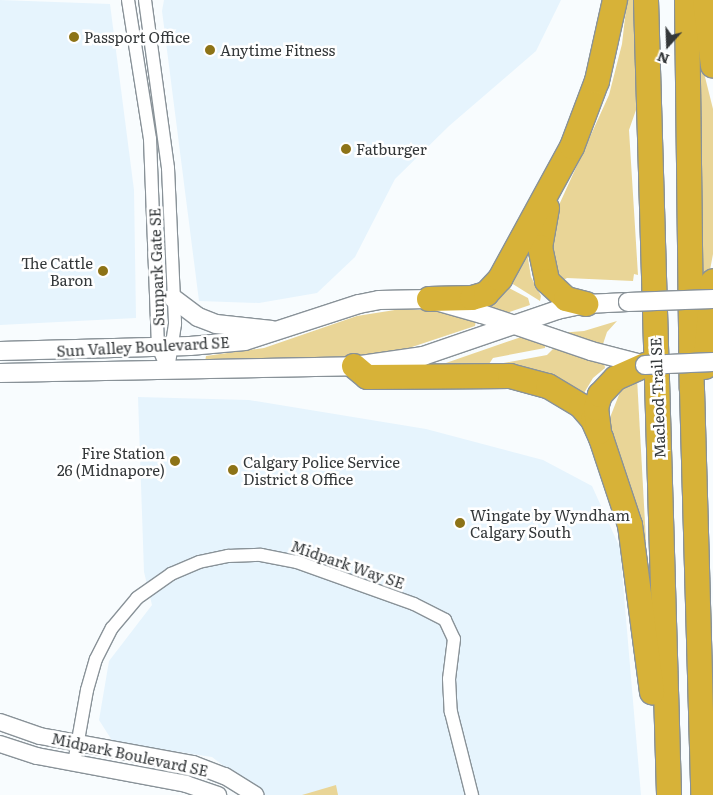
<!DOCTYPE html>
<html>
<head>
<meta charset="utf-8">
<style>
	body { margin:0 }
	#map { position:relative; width:713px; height:795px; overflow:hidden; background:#f8fcfe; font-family:Literata,serif }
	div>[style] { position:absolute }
	.built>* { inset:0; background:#e6f4fd }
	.green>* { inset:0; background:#e9d597 }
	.roads { filter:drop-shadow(1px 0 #899298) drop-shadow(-1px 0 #899298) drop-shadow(0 1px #899298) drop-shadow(0 -1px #899298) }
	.minor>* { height:12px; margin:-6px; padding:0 6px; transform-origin:6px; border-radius:6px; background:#fff }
	.tertiary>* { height:16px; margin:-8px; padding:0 8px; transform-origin:8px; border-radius:8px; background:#fff }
	.secondary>* { height:18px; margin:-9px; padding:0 9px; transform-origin:9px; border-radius:9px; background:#fff }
	.motorway>* { height:24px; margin:-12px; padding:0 12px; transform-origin:12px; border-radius:12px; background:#d7b238 }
	.bridges { filter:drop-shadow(1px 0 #899298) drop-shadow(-1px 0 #899298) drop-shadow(0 1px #899298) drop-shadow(0 -1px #899298) }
	.secondary-bridge>* { height:18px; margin:-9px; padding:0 9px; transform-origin:9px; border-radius:9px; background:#fff }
	.dots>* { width:14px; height:14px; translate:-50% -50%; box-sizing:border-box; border:2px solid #fff; border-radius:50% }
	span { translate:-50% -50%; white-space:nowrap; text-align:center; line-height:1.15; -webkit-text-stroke:5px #fff; paint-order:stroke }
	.poi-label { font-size:15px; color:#333739 }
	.left { translate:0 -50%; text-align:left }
	.right { translate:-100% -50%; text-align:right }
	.street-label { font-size:15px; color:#333739 }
	.north { position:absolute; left:643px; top:20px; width:50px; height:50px; -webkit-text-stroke:4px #fff; paint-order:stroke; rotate:200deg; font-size:14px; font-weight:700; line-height:20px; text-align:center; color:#333739 }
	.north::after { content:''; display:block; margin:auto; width:18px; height:22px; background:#333739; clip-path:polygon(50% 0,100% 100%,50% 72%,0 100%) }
</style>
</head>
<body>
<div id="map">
	<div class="built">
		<i style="clip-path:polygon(0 0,110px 4px,134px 190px,136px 318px,0 325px)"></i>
		<i style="clip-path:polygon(164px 0,561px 0,536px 51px,449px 126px,395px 179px,355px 257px,317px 293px,259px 303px,199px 301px,162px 11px)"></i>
		<i style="clip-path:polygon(138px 397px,249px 400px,426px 429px,543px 460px,592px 486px,620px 548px,641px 795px,262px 795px,212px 757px,113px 742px,99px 720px,109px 661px,152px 605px,144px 572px)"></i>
	</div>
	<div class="green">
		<i style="clip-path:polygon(627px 0,635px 0,636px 110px,629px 130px,638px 275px,634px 274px,633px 281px,567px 278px,560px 282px,550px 254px,554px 216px,609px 95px,622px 44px)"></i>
		<i style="clip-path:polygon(697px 45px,713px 109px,713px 254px,708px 281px,696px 281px)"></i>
		<i style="clip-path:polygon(527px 252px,531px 277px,541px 296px,540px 301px,508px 281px)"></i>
		<i style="clip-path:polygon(505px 286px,528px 298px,530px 305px,504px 314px,486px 308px,486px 303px)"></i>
		<i style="clip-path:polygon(401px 309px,442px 311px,476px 320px,475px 326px,406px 349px,361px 357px,205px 362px,206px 356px,264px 348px,357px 316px)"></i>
		<i style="clip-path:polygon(617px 321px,607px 332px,603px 344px,559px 333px,584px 331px)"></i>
		<i style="clip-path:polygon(524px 336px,545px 343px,545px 348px,493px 358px,487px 367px,444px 370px,443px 364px)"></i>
		<i style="clip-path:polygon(555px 347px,604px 362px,605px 368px,593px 378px,584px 393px,578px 394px,493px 365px,547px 355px)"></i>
		<i style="clip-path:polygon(637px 378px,646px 541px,644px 542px,610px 430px,611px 415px,624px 382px)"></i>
		<i style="clip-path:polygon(336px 785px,338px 795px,302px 795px)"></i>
	</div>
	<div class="roads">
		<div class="minor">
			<i style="left:128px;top:0;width:141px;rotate:81deg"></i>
			<i style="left:150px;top:139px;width:208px;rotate:87.8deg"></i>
			<i style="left:158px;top:347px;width:25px;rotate:67deg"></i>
			<i style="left:145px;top:0;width:170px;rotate:82.2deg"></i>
			<i style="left:168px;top:168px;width:156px;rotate:87.4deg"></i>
			<i style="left:175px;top:324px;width:47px;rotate:98.7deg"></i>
			<i style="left:74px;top:763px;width:74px;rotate:-79.9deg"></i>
			<i style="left:87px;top:690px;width:32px;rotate:-74deg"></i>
			<i style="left:96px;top:659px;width:35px;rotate:-63deg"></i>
			<i style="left:112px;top:628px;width:39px;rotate:-50deg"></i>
			<i style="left:137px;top:598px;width:42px;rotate:-35.2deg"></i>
			<i style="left:171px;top:574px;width:30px;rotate:-23deg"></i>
			<i style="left:199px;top:562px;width:30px;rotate:-12deg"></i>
			<i style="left:228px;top:556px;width:33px;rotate:-2deg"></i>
			<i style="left:261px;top:555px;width:37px;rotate:11deg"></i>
			<i style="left:297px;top:562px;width:124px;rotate:19.7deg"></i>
			<i style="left:414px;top:604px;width:35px;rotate:27deg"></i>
			<i style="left:445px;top:620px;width:21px;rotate:65deg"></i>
			<i style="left:454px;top:639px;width:40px;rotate:97.1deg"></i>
			<i style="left:449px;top:679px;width:33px;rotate:87deg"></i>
			<i style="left:451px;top:712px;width:86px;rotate:75.8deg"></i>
		</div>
		<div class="tertiary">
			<i style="left:0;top:722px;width:42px;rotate:19.3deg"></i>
			<i style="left:40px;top:736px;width:156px;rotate:10.4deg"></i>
			<i style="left:193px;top:764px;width:34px;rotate:21deg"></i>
			<i style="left:225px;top:776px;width:36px;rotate:32deg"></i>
			<i style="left:0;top:744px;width:39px;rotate:18deg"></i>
			<i style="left:37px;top:756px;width:152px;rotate:10.6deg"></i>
			<i style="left:186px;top:784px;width:34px;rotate:19deg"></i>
		</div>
		<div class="secondary">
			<i style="left:174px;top:299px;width:30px;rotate:37deg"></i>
			<i style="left:198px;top:317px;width:19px;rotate:21deg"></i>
			<i style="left:216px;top:324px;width:56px;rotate:6.1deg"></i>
			<i style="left:0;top:351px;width:190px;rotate:-1.5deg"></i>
			<i style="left:190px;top:346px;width:55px;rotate:-5.2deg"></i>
			<i style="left:245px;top:341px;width:120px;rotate:-18deg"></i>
			<i style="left:359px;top:304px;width:20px;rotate:-11deg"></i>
			<i style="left:379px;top:300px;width:50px;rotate:-1.1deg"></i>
			<i style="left:429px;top:299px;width:55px;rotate:15.8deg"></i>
			<i style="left:482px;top:314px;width:115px;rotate:18.7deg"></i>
			<i style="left:591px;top:351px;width:56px;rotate:14.5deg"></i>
			<i style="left:0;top:373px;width:354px;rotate:-1.1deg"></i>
			<i style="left:354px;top:366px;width:70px;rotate:-8.2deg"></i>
			<i style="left:423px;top:356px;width:142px;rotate:-18.9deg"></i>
			<i style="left:557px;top:310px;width:30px;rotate:-12deg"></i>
			<i style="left:586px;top:304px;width:42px;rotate:-2.7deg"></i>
		</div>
		<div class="motorway">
			<i style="left:646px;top:0;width:795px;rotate:88.34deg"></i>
			<i style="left:687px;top:0;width:389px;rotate:89.3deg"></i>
			<i style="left:692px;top:389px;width:406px;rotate:88.4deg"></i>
			<i style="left:705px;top:0;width:66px;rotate:83.1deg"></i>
			<i style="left:547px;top:208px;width:40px;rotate:100deg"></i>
			<i style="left:540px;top:247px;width:35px;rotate:78deg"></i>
			<i style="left:547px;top:281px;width:26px;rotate:43deg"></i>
			<i style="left:566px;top:299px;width:21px;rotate:14deg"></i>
			<i style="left:429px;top:299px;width:43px;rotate:-1.3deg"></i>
			<i style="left:472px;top:298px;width:15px;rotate:-16deg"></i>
			<i style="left:486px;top:294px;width:21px;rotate:-47deg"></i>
			<i style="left:500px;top:279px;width:150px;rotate:-61.4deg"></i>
			<i style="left:572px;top:147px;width:71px;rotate:-69.3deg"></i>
			<i style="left:597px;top:81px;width:83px;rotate:-77.5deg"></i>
			<i style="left:354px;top:366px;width:17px;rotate:40deg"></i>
			<i style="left:367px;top:377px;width:143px;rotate:-0.4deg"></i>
			<i style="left:510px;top:376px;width:39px;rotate:15deg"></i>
			<i style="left:548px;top:386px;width:39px;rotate:31deg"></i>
			<i style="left:581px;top:406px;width:18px;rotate:49deg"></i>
			<i style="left:593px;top:420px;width:20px;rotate:66deg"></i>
			<i style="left:601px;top:438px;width:92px;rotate:71.6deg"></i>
			<i style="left:630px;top:525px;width:169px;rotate:82.5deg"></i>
			<i style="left:705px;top:367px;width:86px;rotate:-84.7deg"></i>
			<i style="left:599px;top:432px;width:24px;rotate:-97deg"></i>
			<i style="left:596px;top:408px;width:14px;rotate:-73deg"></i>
			<i style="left:600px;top:395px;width:23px;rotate:-47deg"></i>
			<i style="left:616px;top:378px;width:32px;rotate:-24deg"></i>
		</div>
	</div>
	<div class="bridges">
		<div class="secondary-bridge">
			<i style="left:628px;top:302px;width:85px;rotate:-2deg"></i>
			<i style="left:645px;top:365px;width:68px;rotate:-2.5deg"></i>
		</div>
	</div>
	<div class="dots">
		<i style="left:74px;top:37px;background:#8d7317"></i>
		<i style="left:210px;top:50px;background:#8d7317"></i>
		<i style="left:346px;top:149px;background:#8d7317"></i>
		<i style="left:103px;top:271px;background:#8d7317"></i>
		<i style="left:175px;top:461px;background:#8d7317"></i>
		<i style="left:233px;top:470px;background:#8d7317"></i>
		<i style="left:460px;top:523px;background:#8d7317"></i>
	</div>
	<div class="poi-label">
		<span class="left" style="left:84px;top:37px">Passport Office</span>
		<span class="left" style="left:220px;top:50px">Anytime Fitness</span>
		<span class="left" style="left:356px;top:149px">Fatburger</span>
		<span class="right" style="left:93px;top:271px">The Cattle<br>Baron</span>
		<span class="right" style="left:165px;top:461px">Fire Station<br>26 (Midnapore)</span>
		<span class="left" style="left:243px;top:470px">Calgary Police Service<br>District 8 Office</span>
		<span class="left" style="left:470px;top:523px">Wingate by Wyndham<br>Calgary South</span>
	</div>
	<div class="street-label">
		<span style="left:156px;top:267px;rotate:-92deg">Sunpark Gate SE</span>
		<span style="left:143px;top:346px;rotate:-3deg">Sun Valley Boulevard SE</span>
		<span style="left:657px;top:398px;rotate:-92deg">Macleod Trail SE</span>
		<span style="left:348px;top:564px;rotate:19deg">Midpark Way SE</span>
		<span style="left:130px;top:754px;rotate:12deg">Midpark Boulevard SE</span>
	</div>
	<div class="north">N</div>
</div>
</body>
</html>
